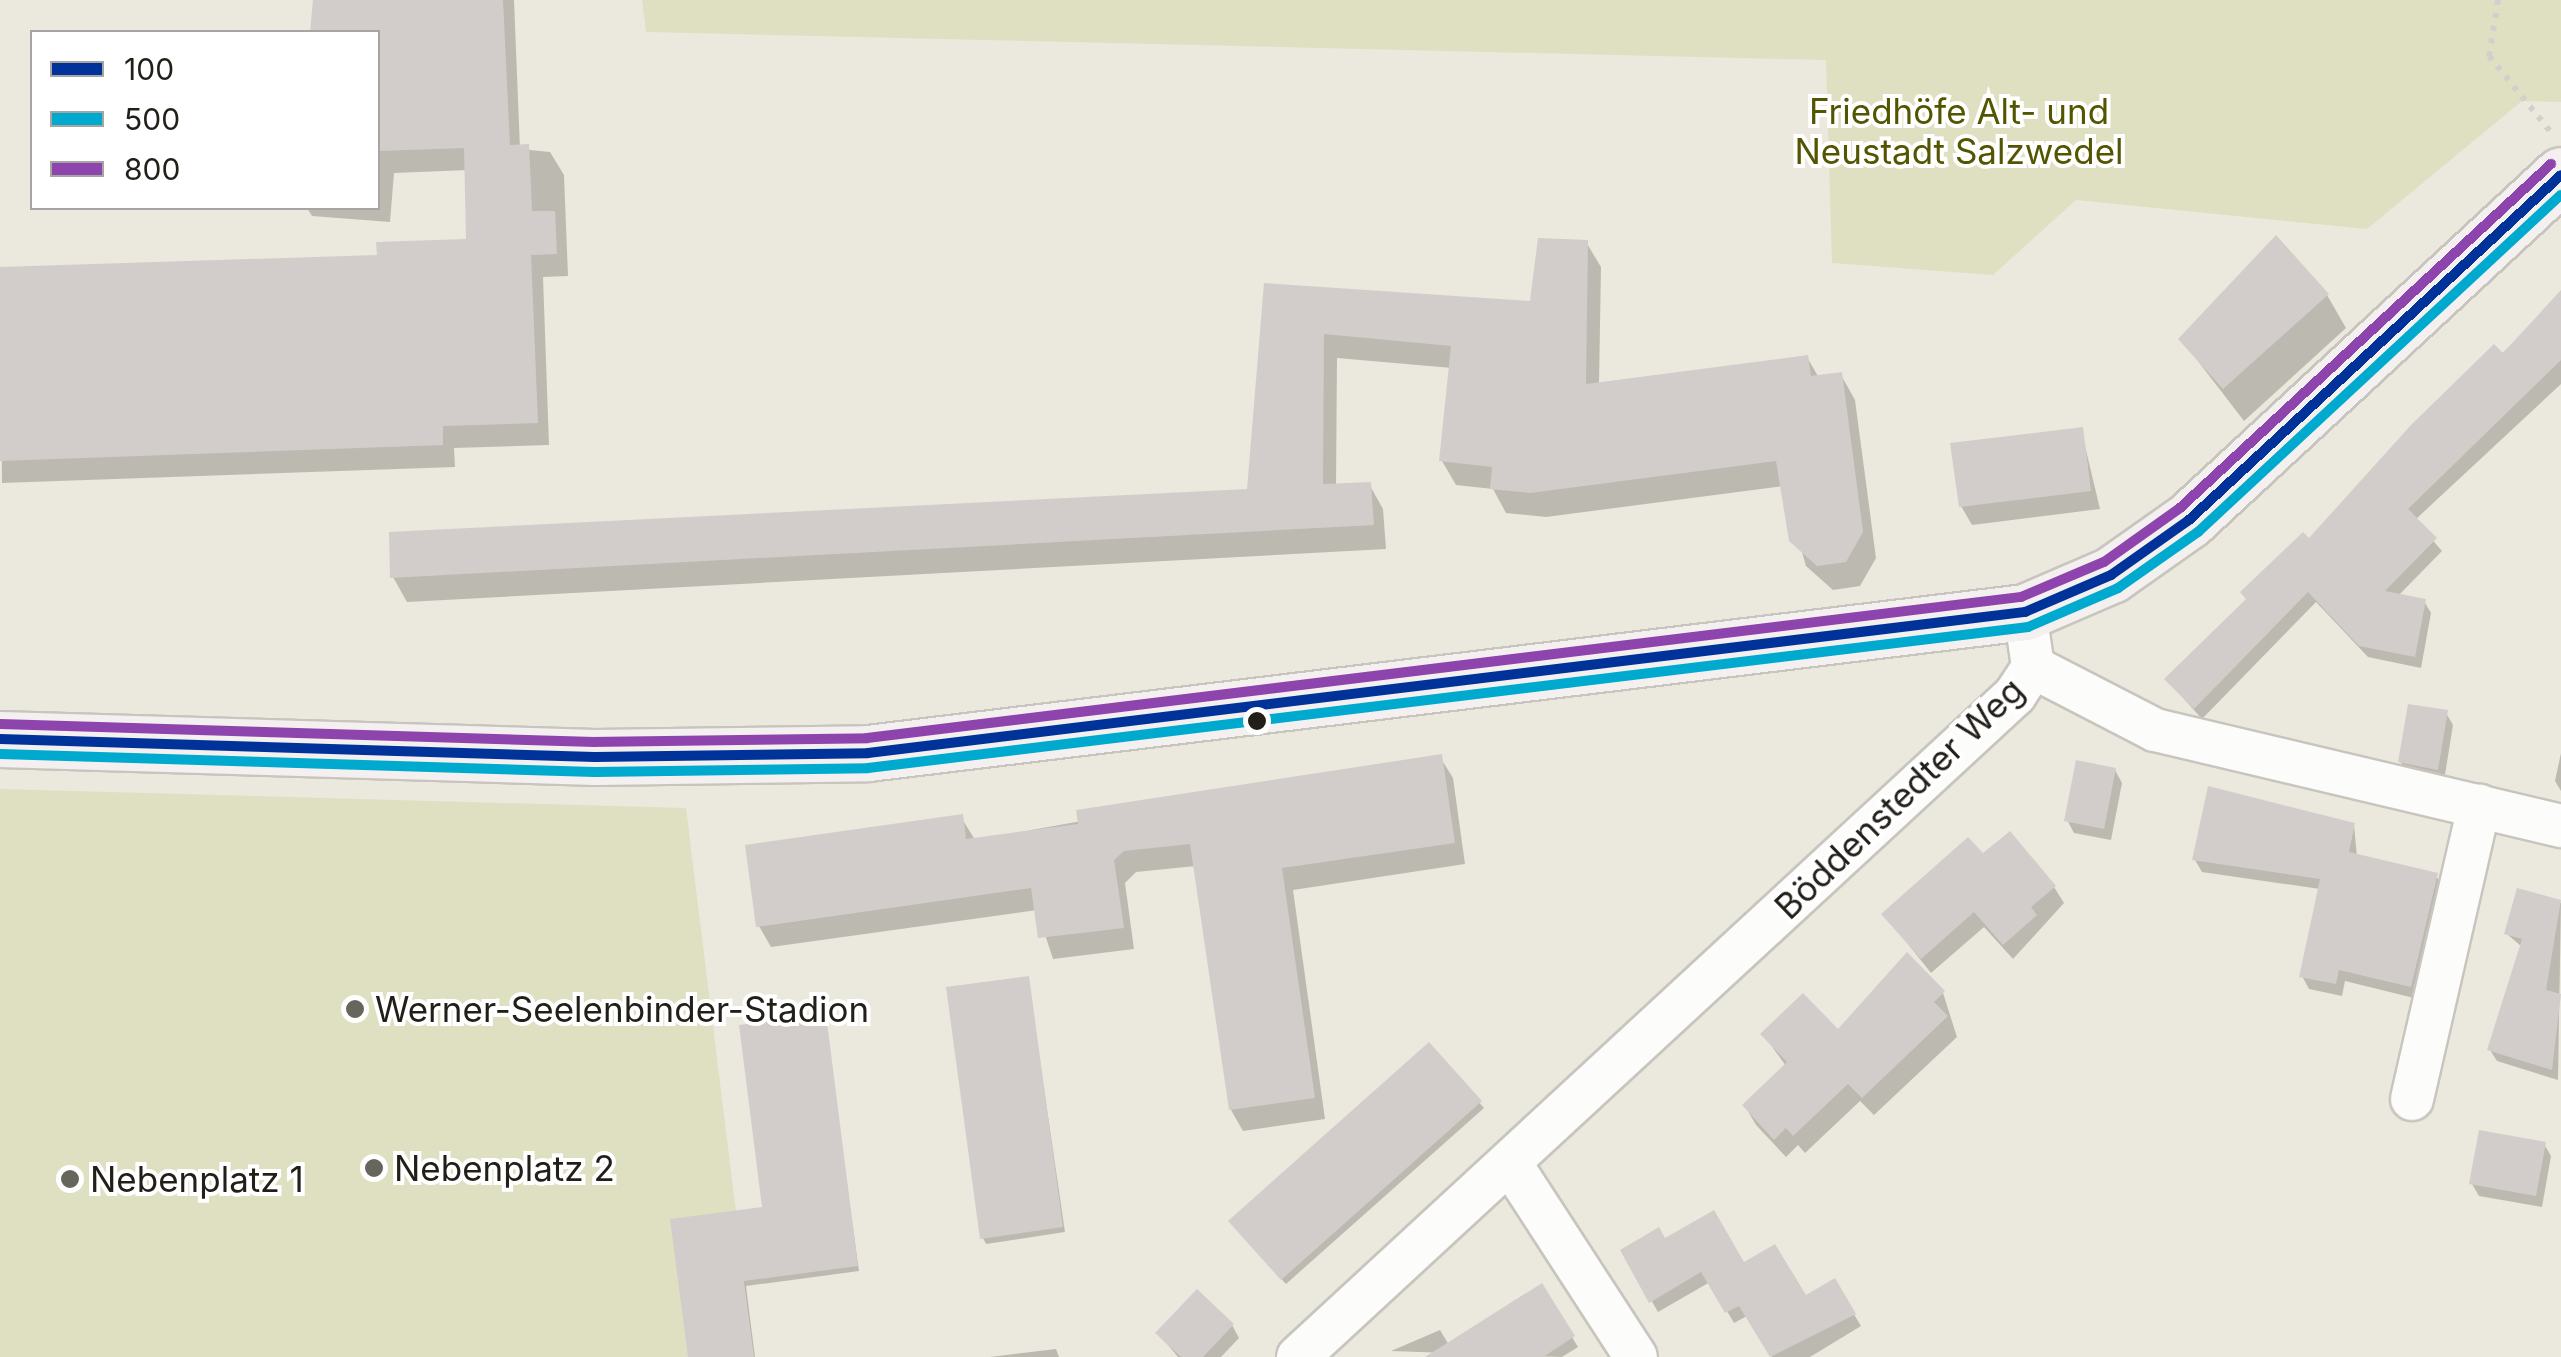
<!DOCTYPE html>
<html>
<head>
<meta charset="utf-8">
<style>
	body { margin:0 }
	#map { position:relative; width:2561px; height:1357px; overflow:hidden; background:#ebe8de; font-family:Inter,sans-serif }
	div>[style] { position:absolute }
	.green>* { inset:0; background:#dfe0c2 }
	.shadow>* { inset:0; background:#0003 }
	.building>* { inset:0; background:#d2cdca }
	.path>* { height:6px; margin-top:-3px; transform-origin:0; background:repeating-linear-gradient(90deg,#d1d0cd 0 5px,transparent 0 13px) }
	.roads { filter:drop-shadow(2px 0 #c8c5be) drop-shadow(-2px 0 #c8c5be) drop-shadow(0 2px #c8c5be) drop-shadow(0 -2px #c8c5be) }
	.street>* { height:42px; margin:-21px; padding:0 21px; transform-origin:21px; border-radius:21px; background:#fcfcfa }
	.secondary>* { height:55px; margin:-27.5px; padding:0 27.5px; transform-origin:27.5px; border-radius:27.5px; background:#f4f0ef }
	.bus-1>* { height:10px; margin:-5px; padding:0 5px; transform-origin:5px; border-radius:5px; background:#039 }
	.bus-2>* { height:10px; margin:-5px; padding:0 5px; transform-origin:5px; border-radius:5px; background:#00a9ce }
	.bus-3>* { height:10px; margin:-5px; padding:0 5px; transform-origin:5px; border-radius:5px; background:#8e44ad }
	.dots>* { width:28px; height:28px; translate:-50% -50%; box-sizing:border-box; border:5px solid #fff; border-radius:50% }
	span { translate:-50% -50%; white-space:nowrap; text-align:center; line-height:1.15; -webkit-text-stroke:8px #fff; paint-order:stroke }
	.park-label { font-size:35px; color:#545500 }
	.street-label { font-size:35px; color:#211f18 }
	.poi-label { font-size:35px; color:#211f18 }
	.left { translate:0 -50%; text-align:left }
	.legend { position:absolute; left:30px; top:30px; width:350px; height:180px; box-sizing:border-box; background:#fff; border:2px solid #a6a5a3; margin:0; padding:12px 18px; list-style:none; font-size:30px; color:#211f18 }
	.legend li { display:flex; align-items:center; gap:20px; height:50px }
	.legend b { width:50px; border:2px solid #a6a5a3 }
</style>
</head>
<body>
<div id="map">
	<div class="green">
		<i style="clip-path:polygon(642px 0,2561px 0,2561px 102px,2522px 101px,2367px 229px,2076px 200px,1993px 275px,1832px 263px,1826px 60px,646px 32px)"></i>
		<i style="clip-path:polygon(0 789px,686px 808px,754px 1357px,0 1357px)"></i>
	</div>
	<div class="shadow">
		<i style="clip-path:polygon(315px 0,514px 0,520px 149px,550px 152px,564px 175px,568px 276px,543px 277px,549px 445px,454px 448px,455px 467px,2px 483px,0 270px,526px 252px,468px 170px,394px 173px,390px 222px,312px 216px,307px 208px,378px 208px,378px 32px,312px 32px)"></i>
		<i style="clip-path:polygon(1586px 242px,1601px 267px,1599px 385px,1807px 357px,1819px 378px,1841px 375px,1855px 400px,1876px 558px,1860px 586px,1833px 590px,1806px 566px,1783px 486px,1546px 517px,1506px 513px,1493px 489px,1456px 485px,1442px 461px,1452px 368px,1337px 358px,1336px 486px,1369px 484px,1383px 509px,1386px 549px,407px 602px,393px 577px,1250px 492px,1266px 286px,1532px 304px)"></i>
		<i style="clip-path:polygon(2327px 295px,2346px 328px,2244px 421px,2181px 339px)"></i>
		<i style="clip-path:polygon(2561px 296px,2561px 384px,2415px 520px,2442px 551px,2398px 596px,2424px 601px,2431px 613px,2421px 668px,2368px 657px,2316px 602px,2202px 719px,2167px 680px)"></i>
		<i style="clip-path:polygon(2081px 429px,2100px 509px,1972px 525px,1961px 506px)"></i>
		<i style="clip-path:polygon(2446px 713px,2453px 725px,2444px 781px,2408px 774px,2400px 761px)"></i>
		<i style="clip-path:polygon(2561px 753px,2561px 791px,2555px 781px)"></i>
		<i style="clip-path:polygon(1440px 757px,1453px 778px,1465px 864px,1293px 890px,1325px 1119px,1243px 1131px,1231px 1110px,1196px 866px,1136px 872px,1125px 883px,1134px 949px,1053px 959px,1037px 910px,771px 947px,759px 926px,961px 817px,975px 840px)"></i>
		<i style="clip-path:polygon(2115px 770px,2122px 783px,2111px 840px,2074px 833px,2067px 820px)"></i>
		<i style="clip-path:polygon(2354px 825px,2357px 857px,2436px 876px,2444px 888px,2418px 999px,2345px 981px,2342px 996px,2309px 989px,2302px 976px,2320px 889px,2202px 872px,2195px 860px)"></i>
		<i style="clip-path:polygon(1982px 856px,2054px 887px,2064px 903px,2013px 959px,1984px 927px,1931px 973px,1884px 914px)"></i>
		<i style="clip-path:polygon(2519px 891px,2561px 903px,2558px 1080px,2497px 1061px,2490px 1050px,2522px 947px,2507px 934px)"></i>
		<i style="clip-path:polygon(1028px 979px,1065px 1232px,986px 1244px,983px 1238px)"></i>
		<i style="clip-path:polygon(1943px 993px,1957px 1037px,1874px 1115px,1860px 1101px,1805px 1153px,1798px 1145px,1786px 1157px,1756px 1125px,1745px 1106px,1786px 1066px,1763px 1034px,1838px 1033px)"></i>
		<i style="clip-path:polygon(824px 1017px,859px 1271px,746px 1286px,755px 1357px,690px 1357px,765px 1209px)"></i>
		<i style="clip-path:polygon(1429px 1045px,1484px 1108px,1286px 1284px,1234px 1227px)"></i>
		<i style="clip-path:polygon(2544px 1144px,2551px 1156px,2542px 1207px,2479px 1196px,2472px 1184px)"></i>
		<i style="clip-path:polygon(1664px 1242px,1744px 1265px,1805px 1299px,1834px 1281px,1861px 1326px,1810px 1357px,1772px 1357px,1747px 1316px,1734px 1323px,1710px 1282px,1658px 1312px,1623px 1251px)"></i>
		<i style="clip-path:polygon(1541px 1286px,1578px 1347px,1562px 1357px,1391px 1351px,1440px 1330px,1449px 1345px)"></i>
		<i style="clip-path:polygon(1232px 1325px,1239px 1338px,1221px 1357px,1178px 1357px,1158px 1333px)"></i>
		<i style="clip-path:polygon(1056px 1349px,1059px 1357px,990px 1357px)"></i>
	</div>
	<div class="building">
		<i style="clip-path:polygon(313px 0,503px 0,510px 145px,529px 144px,532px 211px,555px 211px,557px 254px,531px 255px,538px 423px,443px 426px,443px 445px,0 461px,0 267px,377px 255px,376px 242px,466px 239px,464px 148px,378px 151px,378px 32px,310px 32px)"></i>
		<i style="clip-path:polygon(2276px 235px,2329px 294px,2223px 389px,2178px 339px)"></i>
		<i style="clip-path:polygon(1538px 238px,1588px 240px,1586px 384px,1808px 355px,1811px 376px,1842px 372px,1863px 532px,1846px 562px,1817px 566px,1789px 541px,1776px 461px,1530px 493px,1490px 489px,1492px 467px,1439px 461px,1451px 346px,1324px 334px,1323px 484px,1371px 482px,1374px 525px,390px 578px,389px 532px,1247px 489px,1264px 283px,1530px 301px)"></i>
		<i style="clip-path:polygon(2561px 290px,2561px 360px,2408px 509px,2437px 538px,2385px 591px,2426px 599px,2415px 657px,2359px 646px,2308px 592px,2194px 709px,2164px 679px,2246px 599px,2240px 592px,2303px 532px,2309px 538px,2411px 425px,2494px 344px,2503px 353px)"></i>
		<i style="clip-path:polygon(2083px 427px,2091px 491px,1959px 507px,1950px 443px)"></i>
		<i style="clip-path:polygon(2408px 704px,2448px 710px,2438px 770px,2398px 762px)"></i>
		<i style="clip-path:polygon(1442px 754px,1455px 843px,1282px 868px,1315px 1098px,1229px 1110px,1190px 844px,1124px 851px,1114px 860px,1124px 928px,1038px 938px,1031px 888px,756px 927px,745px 845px,963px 814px,966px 839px,1078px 824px,1076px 810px)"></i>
		<i style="clip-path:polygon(2076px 760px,2116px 768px,2104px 829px,2064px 821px)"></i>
		<i style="clip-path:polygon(2208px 786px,2355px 823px,2349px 852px,2438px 873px,2411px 987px,2339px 970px,2336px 984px,2299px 977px,2320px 879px,2192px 860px)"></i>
		<i style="clip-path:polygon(2010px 831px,2056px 886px,2031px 907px,2037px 915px,2003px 945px,1974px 912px,1921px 959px,1881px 914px,1968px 837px,1983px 853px)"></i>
		<i style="clip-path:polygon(2517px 888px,2561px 900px,2546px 990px,2561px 994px,2552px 1070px,2487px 1050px,2522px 939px,2504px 934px)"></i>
		<i style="clip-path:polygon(1907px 952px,1945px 991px,1934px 1002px,1948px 1016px,1862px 1098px,1848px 1084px,1793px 1136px,1786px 1128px,1774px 1140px,1742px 1105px,1787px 1062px,1760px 1034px,1803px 993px,1838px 1029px)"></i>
		<i style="clip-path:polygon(1029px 976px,1063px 1227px,980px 1239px,946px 987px)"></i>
		<i style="clip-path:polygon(826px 1014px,858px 1266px,744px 1281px,754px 1357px,688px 1357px,670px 1219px,762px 1207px,739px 1025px)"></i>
		<i style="clip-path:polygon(1429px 1042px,1482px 1101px,1281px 1280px,1228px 1221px)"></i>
		<i style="clip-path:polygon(2479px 1130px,2546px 1142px,2536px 1196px,2469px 1184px)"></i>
		<i style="clip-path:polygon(1714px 1210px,1744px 1262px,1775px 1244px,1806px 1295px,1835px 1278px,1856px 1314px,1770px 1357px,1739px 1306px,1725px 1313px,1701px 1272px,1649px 1303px,1620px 1250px,1659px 1227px,1665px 1238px)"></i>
		<i style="clip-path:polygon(1542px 1283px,1575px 1336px,1543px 1357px,1425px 1357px)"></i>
		<i style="clip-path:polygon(1197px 1289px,1234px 1324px,1203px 1357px,1181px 1357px,1155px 1333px)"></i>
	</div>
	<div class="path">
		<i style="left:2498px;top:0;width:57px;rotate:99.1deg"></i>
		<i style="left:2489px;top:56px;width:97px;rotate:50.9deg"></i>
	</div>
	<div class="roads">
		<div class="street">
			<i style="left:2033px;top:667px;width:137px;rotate:27.3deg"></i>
			<i style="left:2155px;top:730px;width:417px;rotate:13.3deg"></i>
			<i style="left:2412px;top:1099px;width:301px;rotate:-77.1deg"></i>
			<i style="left:1510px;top:1163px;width:231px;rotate:57deg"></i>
			<i style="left:1298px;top:1357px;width:976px;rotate:-42.72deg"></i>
			<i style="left:2015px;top:695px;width:33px;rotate:-57deg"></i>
			<i style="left:2033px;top:667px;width:56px;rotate:-98.3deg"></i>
		</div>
		<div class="secondary">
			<i style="left:0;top:739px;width:595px;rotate:1.73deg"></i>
			<i style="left:595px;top:757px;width:273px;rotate:-0.8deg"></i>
			<i style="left:868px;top:753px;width:1166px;rotate:-6.95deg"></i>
			<i style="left:2025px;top:612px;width:94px;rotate:-23.3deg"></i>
			<i style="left:2111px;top:575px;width:95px;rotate:-35.2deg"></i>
			<i style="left:2189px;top:520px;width:507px;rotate:-42.84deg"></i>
		</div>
	</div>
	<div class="bus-1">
		<i style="left:0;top:739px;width:595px;rotate:1.73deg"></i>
		<i style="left:595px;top:757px;width:273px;rotate:-0.8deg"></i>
		<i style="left:868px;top:753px;width:1166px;rotate:-6.95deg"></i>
		<i style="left:2025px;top:612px;width:94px;rotate:-23.3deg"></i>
		<i style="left:2111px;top:575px;width:95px;rotate:-35.2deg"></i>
		<i style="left:2189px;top:520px;width:507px;rotate:-42.84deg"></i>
	</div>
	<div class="bus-2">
		<i style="left:0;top:754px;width:595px;rotate:1.73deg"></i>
		<i style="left:595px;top:772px;width:273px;rotate:-0.8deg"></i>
		<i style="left:868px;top:768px;width:1169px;rotate:-6.93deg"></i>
		<i style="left:2028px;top:627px;width:98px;rotate:-23.4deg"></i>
		<i style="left:2118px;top:588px;width:98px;rotate:-35deg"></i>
		<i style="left:2198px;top:532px;width:495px;rotate:-42.9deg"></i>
	</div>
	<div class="bus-3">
		<i style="left:0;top:724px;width:595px;rotate:1.73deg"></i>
		<i style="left:595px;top:742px;width:272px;rotate:-0.8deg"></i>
		<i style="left:867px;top:738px;width:1163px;rotate:-6.97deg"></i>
		<i style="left:2021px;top:597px;width:90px;rotate:-22.9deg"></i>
		<i style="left:2104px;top:562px;width:93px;rotate:-35.4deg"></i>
		<i style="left:2180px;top:508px;width:506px;rotate:-42.84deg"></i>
	</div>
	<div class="dots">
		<i style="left:1257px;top:721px;background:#211f18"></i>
		<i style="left:355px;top:1009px;background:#68655d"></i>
		<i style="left:374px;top:1168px;background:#68655d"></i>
		<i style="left:70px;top:1179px;background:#68655d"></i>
	</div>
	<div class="park-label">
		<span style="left:1959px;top:131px">Friedhöfe Alt- und<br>Neustadt Salzwedel</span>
	</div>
	<div class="street-label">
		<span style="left:1899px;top:798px;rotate:-44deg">Böddenstedter Weg</span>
	</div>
	<div class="poi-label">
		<span class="left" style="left:375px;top:1009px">Werner-Seelenbinder-Stadion</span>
		<span class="left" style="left:394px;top:1168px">Nebenplatz 2</span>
		<span class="left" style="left:90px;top:1179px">Nebenplatz 1</span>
	</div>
	<ul class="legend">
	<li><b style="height:12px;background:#039"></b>100</li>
	<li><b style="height:12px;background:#00a9ce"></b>500</li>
	<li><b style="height:12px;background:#8e44ad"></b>800</li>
	</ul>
</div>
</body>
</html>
